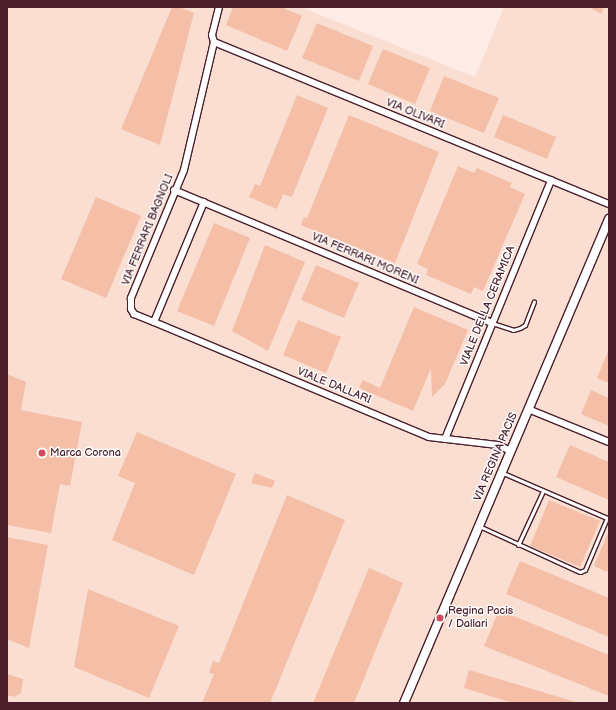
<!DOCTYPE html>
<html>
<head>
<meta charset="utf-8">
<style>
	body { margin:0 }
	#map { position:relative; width:616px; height:710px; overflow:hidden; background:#fcece5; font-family:"Balsamiq Sans",sans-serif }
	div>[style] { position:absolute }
	.built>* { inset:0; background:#faded2 }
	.building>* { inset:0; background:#f4bea7 }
	.roads { filter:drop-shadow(1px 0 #4a1f2b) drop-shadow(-1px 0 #4a1f2b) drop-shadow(0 1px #4a1f2b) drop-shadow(0 -1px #4a1f2b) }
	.lane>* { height:3px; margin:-1.5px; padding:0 1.5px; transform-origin:1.5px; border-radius:1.5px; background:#fff }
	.street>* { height:6px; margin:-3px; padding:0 3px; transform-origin:3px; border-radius:3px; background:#fff }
	.secondary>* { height:8px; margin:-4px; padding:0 4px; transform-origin:4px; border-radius:4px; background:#fff }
	.dots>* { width:11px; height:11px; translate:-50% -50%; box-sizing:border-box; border:2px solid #fff; border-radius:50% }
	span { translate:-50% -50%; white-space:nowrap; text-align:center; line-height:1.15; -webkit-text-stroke:3px #fff; paint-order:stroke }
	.street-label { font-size:11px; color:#4a1f2b }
	.poi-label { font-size:11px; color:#4a1f2b }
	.left { translate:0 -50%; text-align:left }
	.frame { position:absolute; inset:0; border:8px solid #4a1f2b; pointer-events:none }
</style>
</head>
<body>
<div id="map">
	<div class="built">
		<i style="clip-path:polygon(7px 7px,301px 7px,475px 77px,504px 7px,609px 7px,609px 703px,7px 703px)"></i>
	</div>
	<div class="building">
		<i style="clip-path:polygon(172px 7px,179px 7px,194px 13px,160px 145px,121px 129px)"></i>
		<i style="clip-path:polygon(233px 7px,281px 7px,302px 16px,287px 51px,226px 25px)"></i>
		<i style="clip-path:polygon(589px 7px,604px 7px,602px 13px,599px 13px)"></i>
		<i style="clip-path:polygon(317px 23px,373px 46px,359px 81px,302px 58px)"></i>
		<i style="clip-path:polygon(383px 49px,430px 68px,415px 104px,368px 84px)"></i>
		<i style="clip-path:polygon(444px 76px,499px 98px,484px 133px,430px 111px)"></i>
		<i style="clip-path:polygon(297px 95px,328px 108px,292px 197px,283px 194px,277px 209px,249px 197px,255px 184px,260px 186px)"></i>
		<i style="clip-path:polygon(349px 115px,439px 152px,395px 263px,301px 225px,304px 217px,307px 218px)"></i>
		<i style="clip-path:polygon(503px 115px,556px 137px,547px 159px,494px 137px)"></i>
		<i style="clip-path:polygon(458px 166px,474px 173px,477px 168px,512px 183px,510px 187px,525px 194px,483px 291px,474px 287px,471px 294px,426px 275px,428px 269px,417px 264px)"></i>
		<i style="clip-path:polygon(96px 197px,141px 216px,106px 298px,61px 279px)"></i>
		<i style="clip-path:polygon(214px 223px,250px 238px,214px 326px,177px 311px)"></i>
		<i style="clip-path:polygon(265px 245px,305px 262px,268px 351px,232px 331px)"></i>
		<i style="clip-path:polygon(316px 265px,359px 283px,344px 318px,301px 300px)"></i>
		<i style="clip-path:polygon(414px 307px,468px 330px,445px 384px,432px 397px,431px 368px,413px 411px,359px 388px,363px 380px,380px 388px)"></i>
		<i style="clip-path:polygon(298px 320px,341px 337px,326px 373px,283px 355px)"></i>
		<i style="clip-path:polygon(609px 349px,609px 383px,597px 378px)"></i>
		<i style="clip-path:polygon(7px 374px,26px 382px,21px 410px,82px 422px,70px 486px,60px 484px,51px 533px,7px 525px)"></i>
		<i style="clip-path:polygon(591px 390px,609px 398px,609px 426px,581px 414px)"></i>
		<i style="clip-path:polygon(137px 432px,236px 474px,194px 575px,112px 540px,135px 483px,118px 476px)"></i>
		<i style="clip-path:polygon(570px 445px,609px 462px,609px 500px,556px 477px)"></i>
		<i style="clip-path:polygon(255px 473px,275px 481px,272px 488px,251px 483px)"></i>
		<i style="clip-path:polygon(287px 495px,345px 520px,270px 703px,202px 703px,214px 674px,209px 673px,213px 661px,219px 663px)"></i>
		<i style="clip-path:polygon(549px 500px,600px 521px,580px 567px,530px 546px)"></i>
		<i style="clip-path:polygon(609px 531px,609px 567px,607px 572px,594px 566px)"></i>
		<i style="clip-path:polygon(7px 537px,48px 545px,29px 648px,7px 639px)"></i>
		<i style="clip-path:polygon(520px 561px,609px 598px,609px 637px,506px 594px)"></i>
		<i style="clip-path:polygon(369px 568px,403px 583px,354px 703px,313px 703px)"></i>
		<i style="clip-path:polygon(88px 589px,179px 626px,149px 698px,74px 667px)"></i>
		<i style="clip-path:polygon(499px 610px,609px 655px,609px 696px,484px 646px)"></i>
		<i style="clip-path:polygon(469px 670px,576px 702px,576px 703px,513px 703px,464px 688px)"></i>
		<i style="clip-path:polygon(7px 674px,23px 679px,21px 693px,14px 697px,7px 695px)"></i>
	</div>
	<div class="roads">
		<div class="lane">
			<i style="left:492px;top:323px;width:22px;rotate:18deg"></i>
			<i style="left:513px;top:330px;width:7px;rotate:-16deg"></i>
			<i style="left:520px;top:328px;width:6px;rotate:-31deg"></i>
			<i style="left:525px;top:325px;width:25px;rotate:-69deg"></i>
			<i style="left:479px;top:526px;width:111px;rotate:24.5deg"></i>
			<i style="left:580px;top:572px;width:5px;rotate:-22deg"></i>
			<i style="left:585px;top:570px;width:56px;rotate:-67.1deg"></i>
			<i style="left:607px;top:518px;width:113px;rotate:-156.6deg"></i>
			<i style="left:518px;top:545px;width:60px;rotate:-65.2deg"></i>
		</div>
		<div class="street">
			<i style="left:219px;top:7px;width:29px;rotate:104deg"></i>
			<i style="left:212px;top:35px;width:7px;rotate:74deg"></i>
			<i style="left:214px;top:42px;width:131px;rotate:103.2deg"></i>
			<i style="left:184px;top:170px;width:139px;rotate:112.5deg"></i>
			<i style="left:131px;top:298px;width:11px;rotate:90deg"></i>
			<i style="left:131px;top:309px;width:6px;rotate:59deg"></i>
			<i style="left:134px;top:314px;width:22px;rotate:22deg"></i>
			<i style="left:154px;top:322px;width:298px;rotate:22.7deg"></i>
			<i style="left:429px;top:437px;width:69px;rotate:6.6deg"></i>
			<i style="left:498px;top:445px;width:14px;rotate:25deg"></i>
			<i style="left:214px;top:42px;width:427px;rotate:22.3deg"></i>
			<i style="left:174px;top:190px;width:345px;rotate:22.7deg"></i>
			<i style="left:154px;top:322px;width:130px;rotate:-67.4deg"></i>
			<i style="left:528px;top:409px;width:87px;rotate:22.2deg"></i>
			<i style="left:445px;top:439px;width:280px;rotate:-67.7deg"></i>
		</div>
		<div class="secondary">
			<i style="left:404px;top:703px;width:526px;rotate:-67.04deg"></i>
		</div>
	</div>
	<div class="dots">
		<i style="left:42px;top:453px;background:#d1495b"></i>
		<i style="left:440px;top:618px;background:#d1495b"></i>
	</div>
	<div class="street-label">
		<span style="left:415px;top:114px;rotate:22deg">VIA OLIVARI</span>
		<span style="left:148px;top:230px;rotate:-68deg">VIA FERRARI BAGNOLI</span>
		<span style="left:365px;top:259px;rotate:23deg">VIA FERRARI MORENI</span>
		<span style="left:488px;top:306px;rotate:-68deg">VIALE DELLA CERAMICA</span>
		<span style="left:334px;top:386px;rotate:22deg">VIALE DALLARI</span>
		<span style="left:496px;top:457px;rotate:-67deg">VIA REGINA PACIS</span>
	</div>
	<div class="poi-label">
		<span class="left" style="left:50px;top:453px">Marca Corona</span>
		<span class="left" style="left:448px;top:618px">Regina Pacis<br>/ Dallari</span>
	</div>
	<div class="frame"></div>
</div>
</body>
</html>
